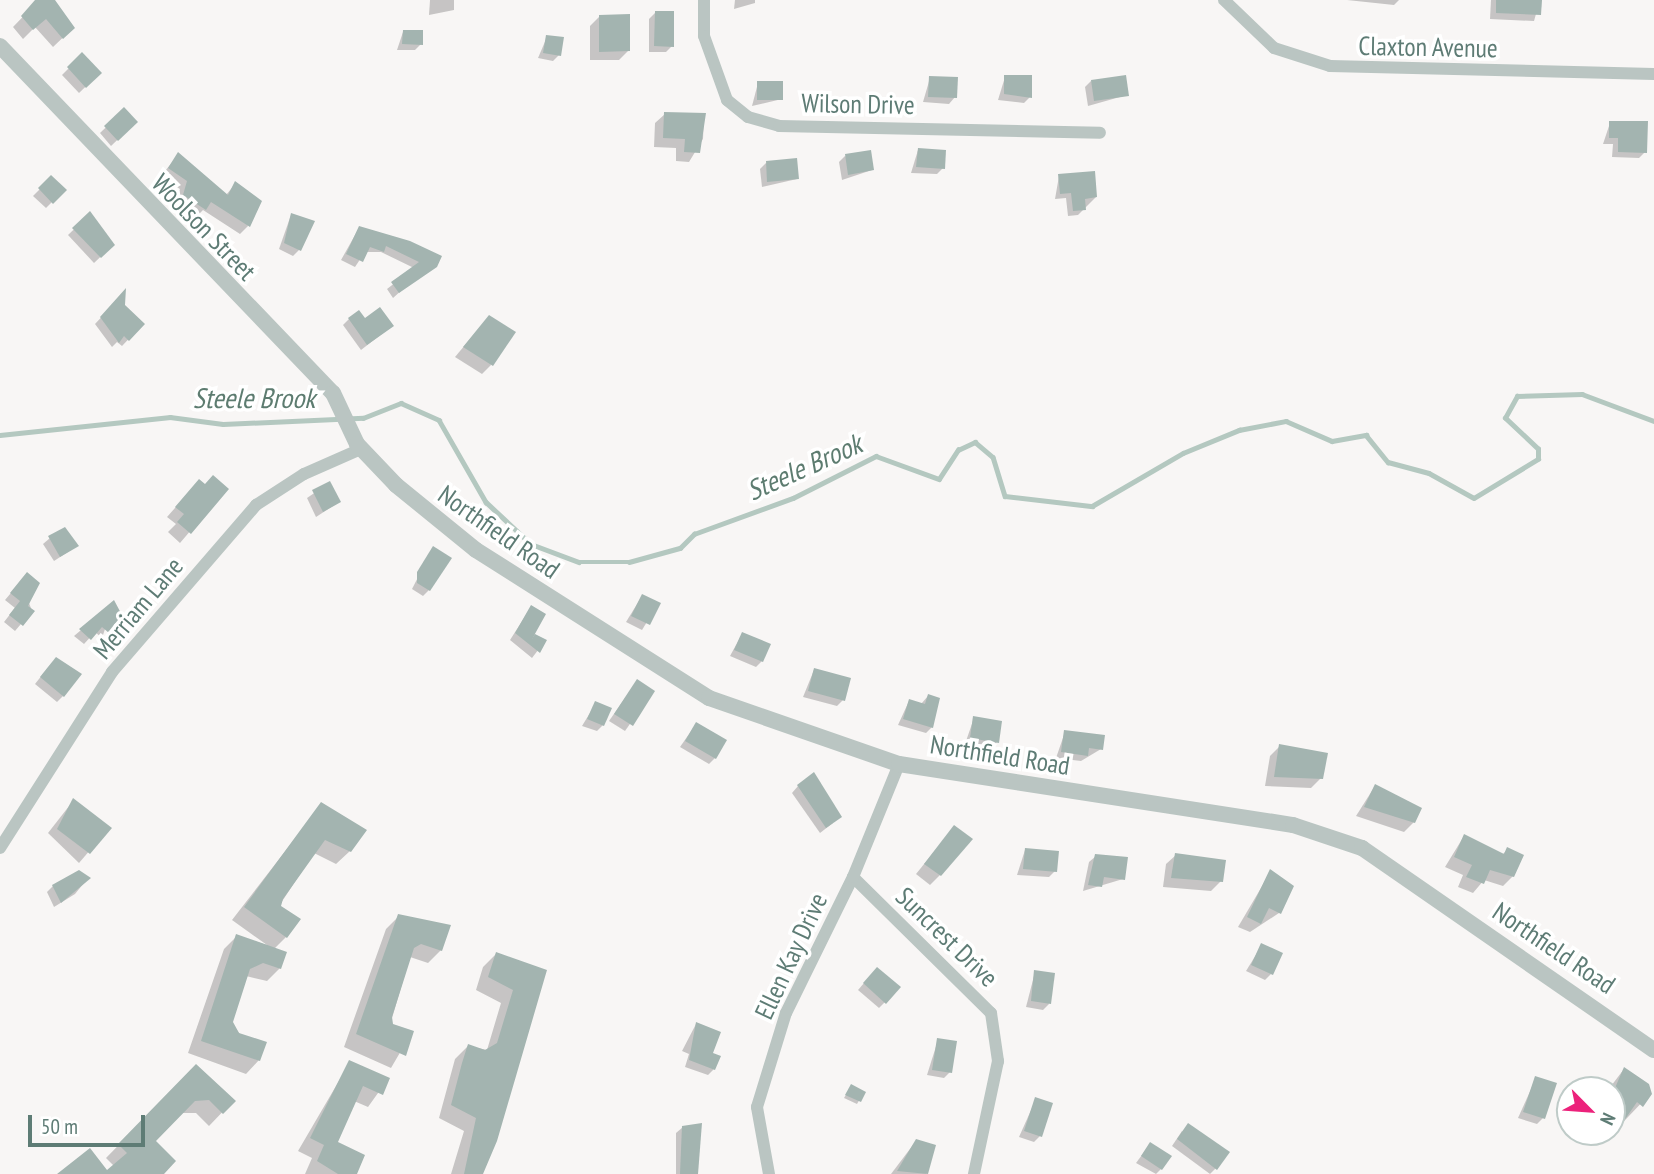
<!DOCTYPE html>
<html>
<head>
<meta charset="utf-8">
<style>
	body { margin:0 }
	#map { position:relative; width:1654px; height:1174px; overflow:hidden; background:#f8f6f5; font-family:"PT Sans Narrow",sans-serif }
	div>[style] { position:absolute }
	.shadow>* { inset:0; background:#0003 }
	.stream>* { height:4.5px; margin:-2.25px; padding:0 2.25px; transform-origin:2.25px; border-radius:2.25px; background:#b4c8c0 }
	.building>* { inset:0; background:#a3b4b0 }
	.minor>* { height:12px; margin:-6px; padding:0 6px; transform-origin:6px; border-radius:6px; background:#bac5c2 }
	.tertiary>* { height:16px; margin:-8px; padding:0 8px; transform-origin:8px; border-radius:8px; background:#bac5c2 }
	span { translate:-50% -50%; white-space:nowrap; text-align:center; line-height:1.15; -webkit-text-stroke:7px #fff; paint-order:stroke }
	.street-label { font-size:26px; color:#5e7c75 }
	.water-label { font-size:28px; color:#5d7c70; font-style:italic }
	.north { position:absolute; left:1556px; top:1076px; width:70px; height:70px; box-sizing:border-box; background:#fff; border:2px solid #bfcbc8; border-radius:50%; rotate:115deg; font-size:19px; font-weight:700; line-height:28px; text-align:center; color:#5e7c75 }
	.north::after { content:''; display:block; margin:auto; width:24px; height:32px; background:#ec227b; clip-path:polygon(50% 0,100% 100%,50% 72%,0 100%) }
	.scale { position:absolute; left:28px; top:1115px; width:117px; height:32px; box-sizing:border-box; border:4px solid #5e7c75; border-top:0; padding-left:9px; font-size:21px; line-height:24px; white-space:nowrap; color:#5e7c75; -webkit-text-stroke:5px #fff; paint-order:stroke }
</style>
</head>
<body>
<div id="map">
	<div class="shadow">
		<i style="clip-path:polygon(39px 0,52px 0,73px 28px,53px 47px,35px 27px,23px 39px,13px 27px)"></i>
		<i style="clip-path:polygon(430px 0,454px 0,454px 10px,429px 15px)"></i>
		<i style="clip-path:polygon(735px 0,755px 0,755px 3px,734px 9px)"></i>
		<i style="clip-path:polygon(1347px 0,1399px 0,1394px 5px)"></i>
		<i style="clip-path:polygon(1540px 0,1534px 21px,1490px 19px,1491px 0)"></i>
		<i style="clip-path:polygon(655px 13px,672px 46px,666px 52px,649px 52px,649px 19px)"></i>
		<i style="clip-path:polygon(600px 16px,628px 51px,619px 60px,590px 60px,590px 26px)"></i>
		<i style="clip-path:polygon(403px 32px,421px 44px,415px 50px,397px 50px)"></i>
		<i style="clip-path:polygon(547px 37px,559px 55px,553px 61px,538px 58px)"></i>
		<i style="clip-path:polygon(82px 55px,100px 73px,79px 93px,62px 75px)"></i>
		<i style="clip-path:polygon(1005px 77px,1030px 97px,1024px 103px,998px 100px)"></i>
		<i style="clip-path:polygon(930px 78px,955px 97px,949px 104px,923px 102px)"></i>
		<i style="clip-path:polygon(1091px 81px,1127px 95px,1088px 106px,1085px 87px)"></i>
		<i style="clip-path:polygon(758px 83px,782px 99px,752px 106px)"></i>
		<i style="clip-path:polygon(124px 110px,136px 122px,111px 146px,100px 133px)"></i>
		<i style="clip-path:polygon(665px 114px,704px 115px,703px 139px,689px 162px,676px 161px,676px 148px,654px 147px,655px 123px)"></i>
		<i style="clip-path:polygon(1610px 123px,1645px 152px,1639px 158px,1612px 157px,1613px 144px,1603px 144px)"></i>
		<i style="clip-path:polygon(918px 150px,943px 168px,937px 174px,911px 173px)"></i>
		<i style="clip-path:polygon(178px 155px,226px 195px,236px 183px,248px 226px,240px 234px,203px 210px,197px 216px,176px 203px,180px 189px,161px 176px)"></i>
		<i style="clip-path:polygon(845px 156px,872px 170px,842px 180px,839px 162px)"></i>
		<i style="clip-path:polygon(766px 163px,797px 179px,762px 187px,760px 169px)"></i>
		<i style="clip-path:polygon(1059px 176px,1096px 197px,1078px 215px,1068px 216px,1066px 198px,1055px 199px)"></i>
		<i style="clip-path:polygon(51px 178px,64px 190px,46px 208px,33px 196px)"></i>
		<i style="clip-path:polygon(90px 214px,113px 245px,94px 263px,68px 235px)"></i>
		<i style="clip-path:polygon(291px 215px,299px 250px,293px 256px,279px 249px)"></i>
		<i style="clip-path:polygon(359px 228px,439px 257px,393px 298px,387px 289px,414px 268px,381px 252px,365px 252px,355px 267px,341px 260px)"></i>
		<i style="clip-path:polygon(124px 293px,123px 306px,143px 324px,122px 346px,117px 342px,112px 347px,95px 324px)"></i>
		<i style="clip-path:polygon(349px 319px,364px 320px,392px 326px,361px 350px,343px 325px)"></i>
		<i style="clip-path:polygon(480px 327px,491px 365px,482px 374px,455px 357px)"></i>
		<i style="clip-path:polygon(329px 483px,339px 502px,316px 517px,307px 498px)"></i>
		<i style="clip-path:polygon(205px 486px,226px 489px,180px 543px,168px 532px,176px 524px,167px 517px,190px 491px)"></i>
		<i style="clip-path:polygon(50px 538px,77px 546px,54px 561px,43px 544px)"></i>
		<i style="clip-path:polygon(433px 548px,429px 590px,423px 596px,412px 589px)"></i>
		<i style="clip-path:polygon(21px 581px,32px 611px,15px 631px,4px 622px,15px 608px,5px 600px)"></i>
		<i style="clip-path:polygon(642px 596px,658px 604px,642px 630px,626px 622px)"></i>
		<i style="clip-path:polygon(114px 602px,102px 638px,95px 632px,84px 644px,74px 636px)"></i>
		<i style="clip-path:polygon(531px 607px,530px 641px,536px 636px,545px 641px,532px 658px,510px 640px)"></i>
		<i style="clip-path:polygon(742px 634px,762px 661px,756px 667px,730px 656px)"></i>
		<i style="clip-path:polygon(50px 665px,63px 696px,57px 702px,35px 684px)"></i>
		<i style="clip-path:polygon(814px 670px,843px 700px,837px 706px,803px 697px)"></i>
		<i style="clip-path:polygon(637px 681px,653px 691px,625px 731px,609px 721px)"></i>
		<i style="clip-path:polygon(928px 696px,932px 727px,926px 733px,898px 725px,909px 701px,921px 704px)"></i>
		<i style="clip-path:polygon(596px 703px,603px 725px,597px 731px,582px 726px)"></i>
		<i style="clip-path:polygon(974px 718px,997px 742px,991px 748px,965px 744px)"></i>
		<i style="clip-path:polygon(696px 724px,715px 758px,709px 764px,680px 747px)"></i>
		<i style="clip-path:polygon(1065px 732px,1101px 749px,1081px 761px,1056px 758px)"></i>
		<i style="clip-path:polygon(1280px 746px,1321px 778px,1311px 788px,1265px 786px,1270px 756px)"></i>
		<i style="clip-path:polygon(798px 786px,833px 823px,820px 833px,792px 793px)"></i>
		<i style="clip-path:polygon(1375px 786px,1414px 822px,1404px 832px,1356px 816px)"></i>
		<i style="clip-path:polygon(73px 801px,109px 828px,79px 863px,48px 833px)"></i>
		<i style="clip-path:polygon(321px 805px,350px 851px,336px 864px,314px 853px,279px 906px,286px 937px,274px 949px,280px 968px,267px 981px,246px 976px,231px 1022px,259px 1060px,246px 1074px,188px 1053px,224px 949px,237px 936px,267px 945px,232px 920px)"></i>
		<i style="clip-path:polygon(954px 827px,940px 875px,930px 885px,916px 874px)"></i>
		<i style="clip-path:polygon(1464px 836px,1502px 855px,1508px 849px,1513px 876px,1503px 886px,1484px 880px,1473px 893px,1458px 887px,1463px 875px,1445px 867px)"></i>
		<i style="clip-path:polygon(1025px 850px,1055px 871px,1049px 877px,1017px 875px)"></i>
		<i style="clip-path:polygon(1176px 855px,1221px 881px,1211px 891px,1163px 887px,1166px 864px)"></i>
		<i style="clip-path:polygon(1096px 856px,1123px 879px,1083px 891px,1089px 862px)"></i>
		<i style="clip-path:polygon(1271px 871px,1292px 886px,1279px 913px,1250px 932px,1238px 927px)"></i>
		<i style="clip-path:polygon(88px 878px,75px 894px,54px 907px,47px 892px,53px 886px)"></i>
		<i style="clip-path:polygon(399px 916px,441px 950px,428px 963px,410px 957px,390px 1025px,412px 1032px,391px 1068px,344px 1047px,386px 929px)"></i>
		<i style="clip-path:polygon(1262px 945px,1271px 974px,1265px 980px,1246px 971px)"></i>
		<i style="clip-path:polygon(496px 954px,544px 971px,482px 1174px,451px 1174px,464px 1131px,439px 1118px,455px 1059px,468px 1046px,487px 1050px,501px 1003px,476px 990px,483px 967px)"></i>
		<i style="clip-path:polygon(1035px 972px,1049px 1004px,1043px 1010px,1026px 1007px)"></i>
		<i style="clip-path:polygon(871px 975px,885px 1002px,879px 1008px,858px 990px)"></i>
		<i style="clip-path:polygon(696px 1024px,710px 1054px,714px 1069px,708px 1075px,685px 1067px,689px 1054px,682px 1051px)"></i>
		<i style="clip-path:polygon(938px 1040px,950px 1072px,944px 1078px,927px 1075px)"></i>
		<i style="clip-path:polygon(350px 1062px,388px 1079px,368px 1107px,354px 1101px,335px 1143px,355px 1174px,305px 1174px,312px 1158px,298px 1151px)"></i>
		<i style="clip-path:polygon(196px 1066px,233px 1101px,209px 1126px,196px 1113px,180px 1113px,153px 1141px,161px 1174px,57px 1174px,107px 1172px,114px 1166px,106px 1158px)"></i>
		<i style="clip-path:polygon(1624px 1069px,1650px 1094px,1606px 1140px,1595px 1132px,1612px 1132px,1608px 1090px)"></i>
		<i style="clip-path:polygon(1536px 1078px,1543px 1118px,1537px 1124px,1518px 1118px)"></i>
		<i style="clip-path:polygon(851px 1086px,864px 1092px,857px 1104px,844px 1098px)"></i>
		<i style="clip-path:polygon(1036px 1099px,1040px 1136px,1034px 1142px,1019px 1137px)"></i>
		<i style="clip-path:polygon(683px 1127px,697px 1174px,676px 1174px,676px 1133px)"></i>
		<i style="clip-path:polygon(1182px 1131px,1216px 1168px,1210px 1174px,1172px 1146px)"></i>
		<i style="clip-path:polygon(916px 1141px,934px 1146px,926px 1174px,891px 1174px)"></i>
		<i style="clip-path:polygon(1150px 1144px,1161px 1169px,1156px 1174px,1136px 1163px)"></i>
	</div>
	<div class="stream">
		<i style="left:0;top:435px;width:171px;rotate:-6deg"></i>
		<i style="left:170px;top:417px;width:53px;rotate:7.5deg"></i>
		<i style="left:223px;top:424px;width:140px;rotate:-2.5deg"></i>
		<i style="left:363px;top:418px;width:41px;rotate:-21.5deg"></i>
		<i style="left:401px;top:403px;width:42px;rotate:24.1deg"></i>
		<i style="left:439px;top:420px;width:95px;rotate:60.2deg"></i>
		<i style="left:486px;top:502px;width:62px;rotate:43deg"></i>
		<i style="left:531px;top:544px;width:51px;rotate:20.6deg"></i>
		<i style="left:579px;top:562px;width:50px"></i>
		<i style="left:629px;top:562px;width:53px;rotate:-15.4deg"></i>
		<i style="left:680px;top:548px;width:20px;rotate:-45deg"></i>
		<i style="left:694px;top:534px;width:105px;rotate:-20deg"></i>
		<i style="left:793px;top:498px;width:93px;rotate:-26.8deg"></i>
		<i style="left:876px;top:456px;width:67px;rotate:20.1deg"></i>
		<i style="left:939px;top:479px;width:35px;rotate:-57deg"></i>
		<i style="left:958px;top:450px;width:19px;rotate:-25deg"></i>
		<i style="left:975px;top:442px;width:23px;rotate:40deg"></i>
		<i style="left:993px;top:457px;width:41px;rotate:72.9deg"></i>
		<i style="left:1005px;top:496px;width:88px;rotate:6.6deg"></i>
		<i style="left:1092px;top:506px;width:105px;rotate:-30.2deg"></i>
		<i style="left:1183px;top:453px;width:61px;rotate:-22.3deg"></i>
		<i style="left:1239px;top:430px;width:48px;rotate:-10.8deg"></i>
		<i style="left:1286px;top:421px;width:50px;rotate:23.5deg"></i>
		<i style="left:1332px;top:441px;width:35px;rotate:-10deg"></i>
		<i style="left:1366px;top:435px;width:35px;rotate:51deg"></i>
		<i style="left:1388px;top:462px;width:42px;rotate:15deg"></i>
		<i style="left:1429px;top:473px;width:51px;rotate:29.1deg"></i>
		<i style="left:1474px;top:498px;width:75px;rotate:-31.4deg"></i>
		<i style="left:1538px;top:459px;width:10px;rotate:-90deg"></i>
		<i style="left:1538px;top:449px;width:45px;rotate:-136.8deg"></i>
		<i style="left:1505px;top:418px;width:25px;rotate:-61deg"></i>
		<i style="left:1517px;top:396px;width:65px;rotate:-1.8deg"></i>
		<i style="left:1582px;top:394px;width:77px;rotate:20.6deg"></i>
	</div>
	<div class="building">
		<i style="clip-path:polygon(35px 0,55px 0,75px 28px,63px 39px,46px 19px,33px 30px,21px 16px)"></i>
		<i style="clip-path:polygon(1496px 0,1542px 0,1541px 15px,1496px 13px)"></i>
		<i style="clip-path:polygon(655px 11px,674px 11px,674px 47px,654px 46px)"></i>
		<i style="clip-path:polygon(630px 14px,630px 51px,599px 52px,599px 15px)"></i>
		<i style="clip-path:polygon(403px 30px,423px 30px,423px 45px,402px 44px)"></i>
		<i style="clip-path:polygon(546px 35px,564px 37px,561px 56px,543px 53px)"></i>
		<i style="clip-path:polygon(82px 52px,102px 73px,86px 88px,67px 67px)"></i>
		<i style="clip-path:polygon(1004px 75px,1032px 75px,1032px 98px,1004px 94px)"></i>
		<i style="clip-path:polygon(1126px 75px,1129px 96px,1094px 101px,1091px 80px)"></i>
		<i style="clip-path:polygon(929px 76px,958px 77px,957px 98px,928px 97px)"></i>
		<i style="clip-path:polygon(757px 81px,783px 81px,783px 100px,757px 100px)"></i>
		<i style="clip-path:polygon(124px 107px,138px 122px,118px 141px,104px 126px)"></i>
		<i style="clip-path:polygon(664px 112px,706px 113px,700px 153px,684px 152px,685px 139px,663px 138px)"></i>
		<i style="clip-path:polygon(1609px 121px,1648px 121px,1647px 153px,1618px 152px,1618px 138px,1609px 138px)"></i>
		<i style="clip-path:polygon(918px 148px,946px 150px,945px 169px,916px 167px)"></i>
		<i style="clip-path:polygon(871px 150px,874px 170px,848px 175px,845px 154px)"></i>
		<i style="clip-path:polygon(178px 152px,228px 195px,235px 181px,262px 201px,250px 227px,211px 202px,206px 210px,183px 195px,187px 181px,168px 168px)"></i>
		<i style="clip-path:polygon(797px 158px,799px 179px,767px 182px,766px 161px)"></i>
		<i style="clip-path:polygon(1095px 171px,1097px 197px,1085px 199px,1086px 210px,1073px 211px,1071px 193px,1060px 194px,1058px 174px)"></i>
		<i style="clip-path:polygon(51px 175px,67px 190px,53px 204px,38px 188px)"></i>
		<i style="clip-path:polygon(90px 211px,115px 245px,101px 258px,72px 228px)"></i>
		<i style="clip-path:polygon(291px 213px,315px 221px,301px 251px,284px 243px)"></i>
		<i style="clip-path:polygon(359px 226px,410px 241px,442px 256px,437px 267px,399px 293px,391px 282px,419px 262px,386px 246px,384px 252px,370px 247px,363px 262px,346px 254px)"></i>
		<i style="clip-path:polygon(126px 288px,125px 305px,145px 324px,129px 341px,124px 336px,119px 343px,100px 317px)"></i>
		<i style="clip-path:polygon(380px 307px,394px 326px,367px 345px,348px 318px,359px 310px,365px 318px)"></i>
		<i style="clip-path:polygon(489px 315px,516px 332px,493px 366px,463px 347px)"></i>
		<i style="clip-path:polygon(213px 475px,229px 489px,191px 534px,177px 522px,184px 514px,175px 507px,199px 479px,205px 484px)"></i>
		<i style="clip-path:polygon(330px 481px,341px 502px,323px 512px,312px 490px)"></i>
		<i style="clip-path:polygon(65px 527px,79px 546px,60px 557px,48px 536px)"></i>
		<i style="clip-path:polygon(433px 546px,452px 558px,430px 591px,417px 583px,417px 572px)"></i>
		<i style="clip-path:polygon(27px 572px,40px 583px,28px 606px,35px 611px,23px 626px,9px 615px,20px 601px,10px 593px)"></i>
		<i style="clip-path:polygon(642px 594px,661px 603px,650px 625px,631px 616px)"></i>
		<i style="clip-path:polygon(114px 600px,123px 617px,109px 633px,102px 627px,91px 640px,79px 629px)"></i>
		<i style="clip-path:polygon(531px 605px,546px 614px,531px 641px,535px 634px,547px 640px,540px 653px,515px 633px)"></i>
		<i style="clip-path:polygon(742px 632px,771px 644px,763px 662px,734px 650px)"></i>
		<i style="clip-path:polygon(56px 657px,82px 674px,64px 697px,40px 677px)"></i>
		<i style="clip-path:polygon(814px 668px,851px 678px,845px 701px,808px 691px)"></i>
		<i style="clip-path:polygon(637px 679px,655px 691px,633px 726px,614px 714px)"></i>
		<i style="clip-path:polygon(928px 694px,940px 698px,933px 728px,903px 719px,909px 699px,925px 704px)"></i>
		<i style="clip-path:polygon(595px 701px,612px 708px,604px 726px,587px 719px)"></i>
		<i style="clip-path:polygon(973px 716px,1002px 721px,999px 743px,970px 738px)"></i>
		<i style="clip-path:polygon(696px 722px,727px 740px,716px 759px,685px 741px)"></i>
		<i style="clip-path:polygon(1064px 730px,1105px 735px,1103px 750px,1089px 748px,1088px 756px,1061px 752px)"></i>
		<i style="clip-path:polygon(1279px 744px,1328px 753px,1323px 779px,1274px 777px)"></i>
		<i style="clip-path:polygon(814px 772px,842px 817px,826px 828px,797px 785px)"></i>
		<i style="clip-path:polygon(1375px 784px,1422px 808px,1415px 823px,1364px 807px)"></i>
		<i style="clip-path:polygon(73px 798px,112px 828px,90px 854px,57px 829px)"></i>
		<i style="clip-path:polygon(321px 802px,367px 830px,351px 852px,325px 840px,283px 899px,281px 906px,301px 919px,287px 938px,244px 907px)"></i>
		<i style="clip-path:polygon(954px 825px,973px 839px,941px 876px,924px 864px)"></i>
		<i style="clip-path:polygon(1464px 834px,1504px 854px,1507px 847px,1524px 855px,1514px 877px,1490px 870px,1484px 884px,1466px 877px,1472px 865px,1454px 857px)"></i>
		<i style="clip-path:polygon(1025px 848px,1059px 851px,1057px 872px,1023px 869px)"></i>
		<i style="clip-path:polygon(1175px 853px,1226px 860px,1223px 882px,1171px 878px)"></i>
		<i style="clip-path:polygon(1095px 854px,1128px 857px,1125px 880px,1104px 877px,1102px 887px,1088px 885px)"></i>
		<i style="clip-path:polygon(1270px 869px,1294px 886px,1281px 914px,1269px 908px,1261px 924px,1247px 917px)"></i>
		<i style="clip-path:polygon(79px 870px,91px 878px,61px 903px,52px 885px)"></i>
		<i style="clip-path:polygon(398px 914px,451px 925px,442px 951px,421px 944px,414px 948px,392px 1017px,393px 1024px,414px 1031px,406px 1056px,356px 1034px)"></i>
		<i style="clip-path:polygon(236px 934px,287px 952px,281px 969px,263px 963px,250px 969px,233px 1022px,239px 1033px,267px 1042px,260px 1061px,201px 1041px)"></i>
		<i style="clip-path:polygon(1261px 943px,1283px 953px,1273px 975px,1251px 965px)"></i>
		<i style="clip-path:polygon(496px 952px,547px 970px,497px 1141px,483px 1174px,464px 1174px,476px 1118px,451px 1105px,462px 1063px,468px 1044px,485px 1050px,497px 1043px,513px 990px,488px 977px)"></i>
		<i style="clip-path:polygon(877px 967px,901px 987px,886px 1004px,863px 983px)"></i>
		<i style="clip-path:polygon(1034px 970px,1055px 973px,1051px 1004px,1031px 1001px)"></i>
		<i style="clip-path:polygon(696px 1022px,721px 1032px,713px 1053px,721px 1056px,715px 1070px,689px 1060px)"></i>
		<i style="clip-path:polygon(937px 1038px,957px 1041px,952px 1073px,932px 1070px)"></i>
		<i style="clip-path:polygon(349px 1060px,390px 1078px,383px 1095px,363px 1086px,338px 1142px,365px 1155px,357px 1174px,338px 1174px,317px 1161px,324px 1145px,310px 1138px)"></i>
		<i style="clip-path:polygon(196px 1064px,236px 1101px,223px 1114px,209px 1100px,195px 1101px,156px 1141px,176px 1161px,164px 1174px,57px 1174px,90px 1148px,107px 1170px,127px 1153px,118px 1144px)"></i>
		<i style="clip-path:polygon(1624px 1067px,1649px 1084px,1652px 1094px,1643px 1107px,1637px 1102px,1612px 1138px,1612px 1095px)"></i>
		<i style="clip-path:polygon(1535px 1076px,1557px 1083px,1545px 1119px,1523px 1112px)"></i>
		<i style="clip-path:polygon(851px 1084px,866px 1092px,861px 1102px,845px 1095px)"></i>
		<i style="clip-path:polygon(1035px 1097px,1053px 1103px,1042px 1137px,1024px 1131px)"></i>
		<i style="clip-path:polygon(702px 1123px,698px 1174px,680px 1174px,682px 1126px)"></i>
		<i style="clip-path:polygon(1188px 1123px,1230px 1152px,1217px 1170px,1177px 1139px)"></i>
		<i style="clip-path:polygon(916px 1139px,936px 1145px,928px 1174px,897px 1171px)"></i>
		<i style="clip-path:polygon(1150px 1142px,1172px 1156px,1162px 1170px,1141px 1156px)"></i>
	</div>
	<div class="minor">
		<i style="left:704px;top:0;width:36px;rotate:90deg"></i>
		<i style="left:704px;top:36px;width:68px;rotate:70.2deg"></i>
		<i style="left:727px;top:100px;width:27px;rotate:39deg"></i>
		<i style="left:748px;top:117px;width:32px;rotate:16deg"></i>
		<i style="left:779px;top:126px;width:321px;rotate:1.2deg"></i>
		<i style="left:1224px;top:0;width:69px;rotate:43.8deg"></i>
		<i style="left:1274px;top:48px;width:59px;rotate:17.8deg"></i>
		<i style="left:1330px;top:66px;width:324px;rotate:1.4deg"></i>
		<i style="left:0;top:848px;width:209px;rotate:-57.5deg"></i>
		<i style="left:112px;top:672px;width:221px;rotate:-49.2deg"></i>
		<i style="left:256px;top:505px;width:57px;rotate:-32.9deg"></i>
		<i style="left:304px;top:474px;width:62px;rotate:-23.7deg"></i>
		<i style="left:853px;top:877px;width:194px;rotate:44.6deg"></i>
		<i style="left:991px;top:1013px;width:49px;rotate:81.7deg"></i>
		<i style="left:998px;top:1061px;width:116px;rotate:102deg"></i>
		<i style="left:769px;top:1174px;width:68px;rotate:-100.2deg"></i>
		<i style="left:757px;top:1107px;width:98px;rotate:-72.9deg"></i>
		<i style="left:786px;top:1013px;width:152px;rotate:-63.8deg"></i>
		<i style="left:853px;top:877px;width:122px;rotate:-67.8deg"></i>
	</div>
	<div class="tertiary">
		<i style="left:0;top:46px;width:481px;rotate:46.2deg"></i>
		<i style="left:333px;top:393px;width:56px;rotate:64.8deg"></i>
		<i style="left:357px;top:444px;width:57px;rotate:46.4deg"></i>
		<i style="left:396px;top:485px;width:103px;rotate:39.1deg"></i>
		<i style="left:476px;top:550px;width:276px;rotate:32.4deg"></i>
		<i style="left:709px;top:698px;width:201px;rotate:19.2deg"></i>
		<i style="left:899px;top:764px;width:399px;rotate:8.8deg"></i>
		<i style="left:1293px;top:825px;width:73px;rotate:18.4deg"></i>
		<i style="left:1362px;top:848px;width:355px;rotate:34.7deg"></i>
	</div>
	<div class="street-label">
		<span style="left:1428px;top:47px;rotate:1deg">Claxton Avenue</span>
		<span style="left:858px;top:104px;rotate:1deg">Wilson Drive</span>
		<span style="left:204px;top:227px;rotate:46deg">Woolson Street</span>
		<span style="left:499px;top:532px;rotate:35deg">Northfield Road</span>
		<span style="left:138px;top:608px;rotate:-50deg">Merriam Lane</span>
		<span style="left:1000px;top:755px;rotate:9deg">Northfield Road</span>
		<span style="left:947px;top:937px;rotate:44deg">Suncrest Drive</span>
		<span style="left:1554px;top:948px;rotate:34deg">Northfield Road</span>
		<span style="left:791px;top:956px;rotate:-65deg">Ellen Kay Drive</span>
	</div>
	<div class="water-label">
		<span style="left:254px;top:398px">Steele Brook</span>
		<span style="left:804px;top:467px;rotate:-24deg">Steele Brook</span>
	</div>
	<div class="north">N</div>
	<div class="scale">50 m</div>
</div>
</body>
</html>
